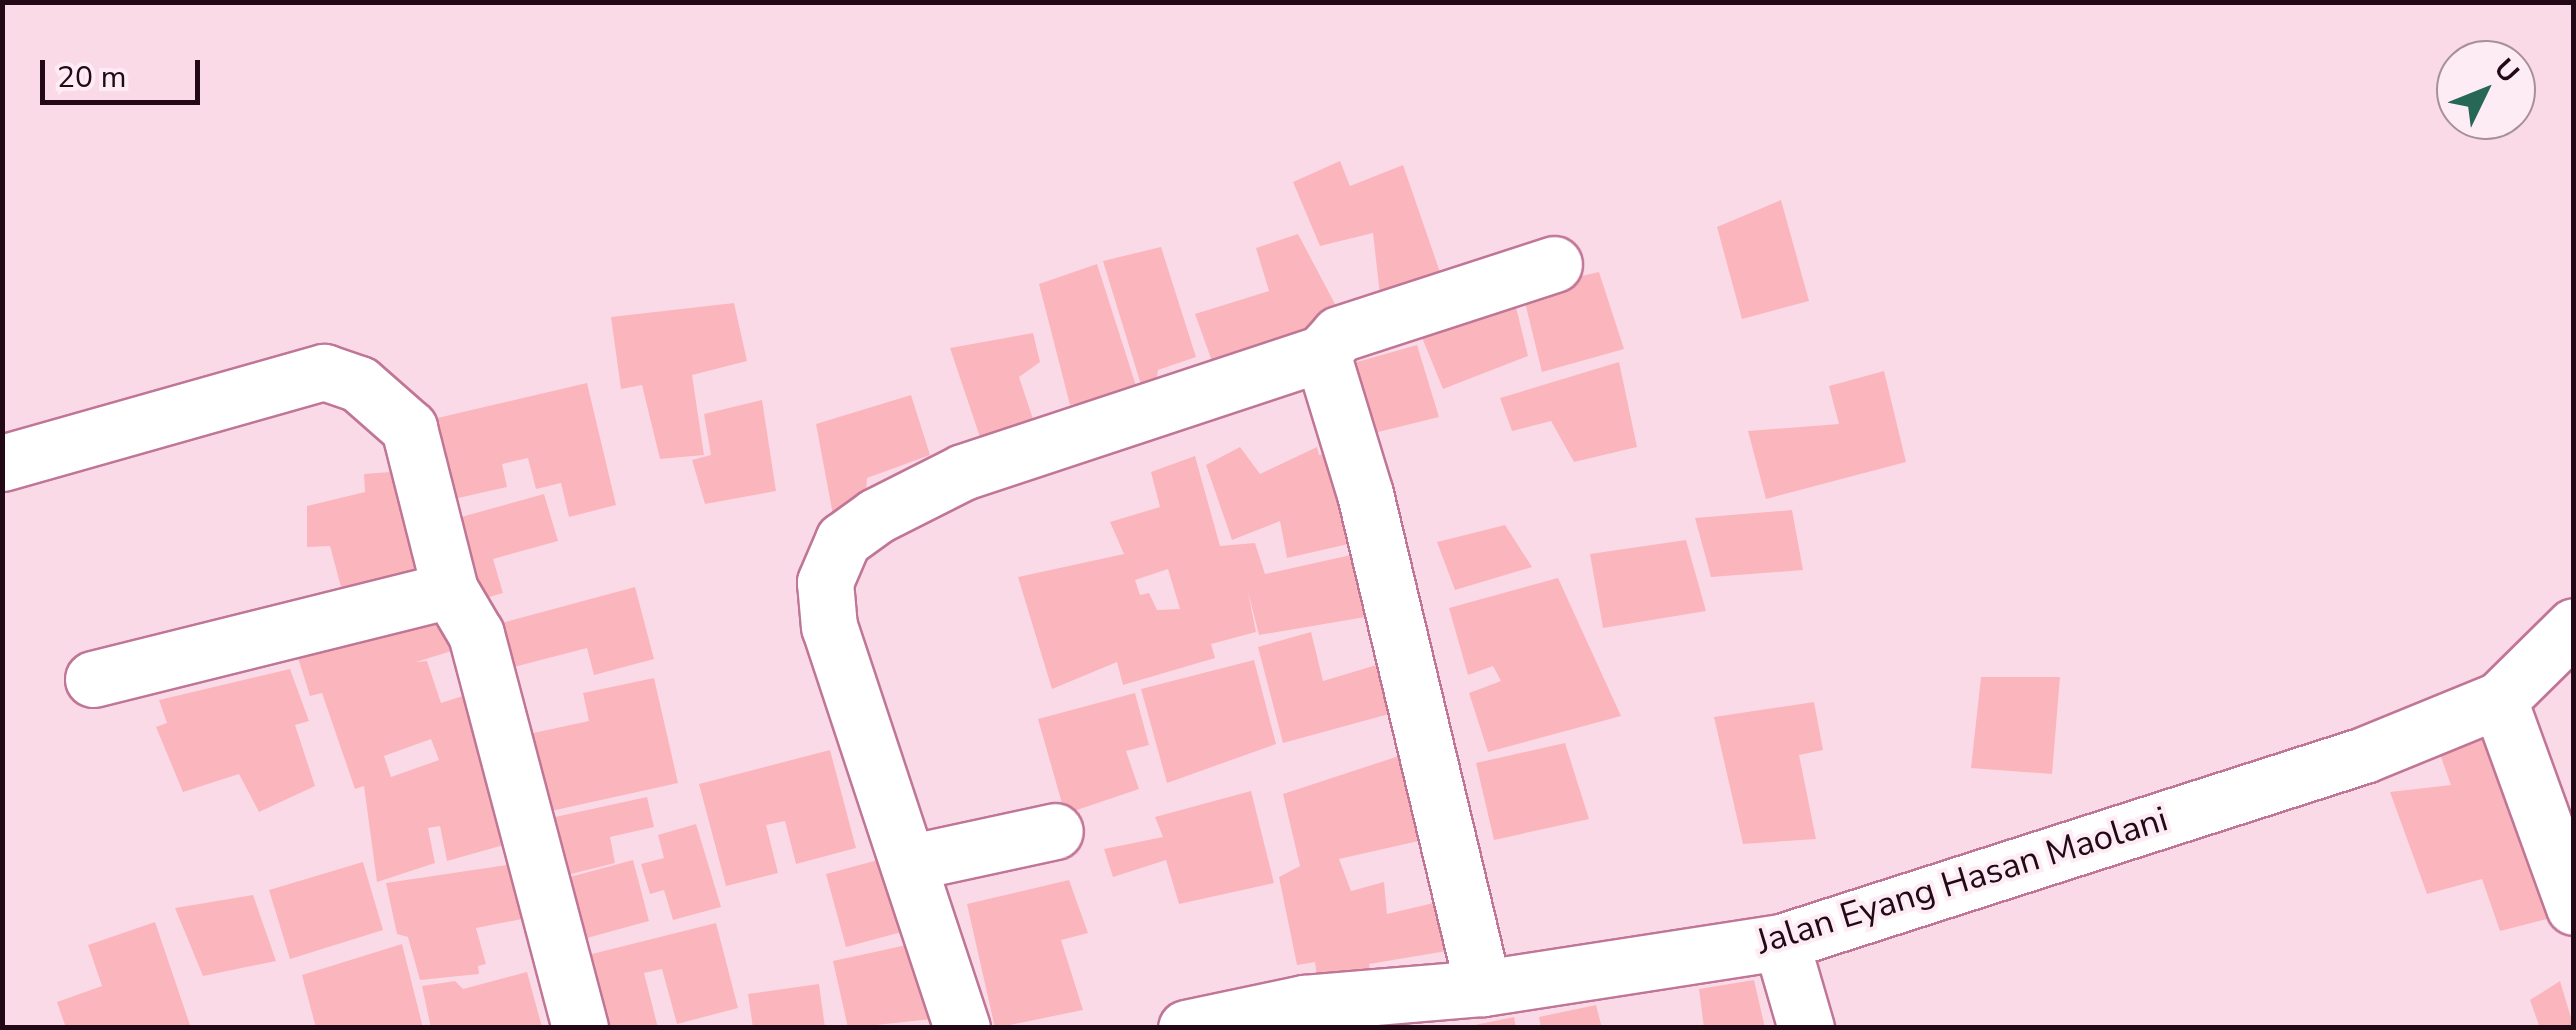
<!DOCTYPE html>
<html>
<head>
<meta charset="utf-8">
<style>
	body { margin:0 }
	#map { position:relative; width:2576px; height:1030px; overflow:hidden; background:#fbdae7; font-family:"Nunito Sans",sans-serif }
	div>[style] { position:absolute }
	.building>* { inset:0; background:#fbb6bd }
	.roads { filter:drop-shadow(2px 0 #c07696) drop-shadow(-2px 0 #c07696) drop-shadow(0 2px #c07696) drop-shadow(0 -2px #c07696) }
	.minor>* { height:55px; margin:-27.5px; padding:0 27.5px; transform-origin:27.5px; border-radius:27.5px; background:#fff }
	span { translate:-50% -50%; white-space:nowrap; text-align:center; line-height:1.15; -webkit-text-stroke:8px #fdecf3; paint-order:stroke }
	.street-label { font-size:35px; color:#230815 }
	.frame { position:absolute; inset:0; border:5px solid #230815; pointer-events:none }
	.north { position:absolute; left:2436px; top:40px; width:100px; height:100px; box-sizing:border-box; background:#fdecf3; border:2px solid #a6919a; border-radius:50%; rotate:47deg; font-size:28px; font-weight:700; line-height:40px; text-align:center; color:#230815 }
	.north::after { content:''; display:block; margin:auto; width:35px; height:45px; background:#276756; clip-path:polygon(50% 0,100% 100%,50% 72%,0 100%) }
	.scale { position:absolute; left:40px; top:60px; width:160px; height:45px; box-sizing:border-box; border:5px solid #230815; border-top:0; padding-left:12px; font-size:30px; line-height:35px; white-space:nowrap; color:#230815; -webkit-text-stroke:8px #fdecf3; paint-order:stroke }
</style>
</head>
<body>
<div id="map">
	<div class="building">
		<i style="clip-path:polygon(1340px 161px,1350px 186px,1403px 165px,1442px 278px,1380px 295px,1373px 233px,1320px 246px,1293px 182px)"></i>
		<i style="clip-path:polygon(1781px 200px,1809px 301px,1742px 319px,1717px 227px)"></i>
		<i style="clip-path:polygon(1298px 234px,1345px 323px,1213px 364px,1195px 314px,1269px 291px,1256px 248px)"></i>
		<i style="clip-path:polygon(1161px 247px,1196px 357px,1158px 370px,1156px 383px,1142px 388px,1103px 261px)"></i>
		<i style="clip-path:polygon(1097px 264px,1138px 392px,1070px 405px,1039px 284px)"></i>
		<i style="clip-path:polygon(1599px 272px,1624px 349px,1542px 372px,1522px 290px)"></i>
		<i style="clip-path:polygon(1513px 295px,1528px 356px,1443px 389px,1414px 318px)"></i>
		<i style="clip-path:polygon(734px 303px,747px 361px,692px 375px,704px 455px,660px 459px,642px 385px,621px 389px,611px 317px)"></i>
		<i style="clip-path:polygon(1033px 333px,1040px 362px,1019px 377px,1035px 425px,984px 449px,950px 348px)"></i>
		<i style="clip-path:polygon(1417px 345px,1439px 417px,1374px 433px,1350px 364px)"></i>
		<i style="clip-path:polygon(1619px 362px,1637px 447px,1574px 462px,1551px 421px,1512px 431px,1500px 398px)"></i>
		<i style="clip-path:polygon(1884px 371px,1906px 462px,1766px 499px,1748px 431px,1839px 424px,1829px 386px)"></i>
		<i style="clip-path:polygon(587px 383px,616px 505px,569px 517px,561px 483px,536px 489px,528px 458px,502px 464px,507px 487px,436px 503px,416px 423px)"></i>
		<i style="clip-path:polygon(911px 395px,930px 455px,867px 478px,865px 508px,833px 515px,816px 424px)"></i>
		<i style="clip-path:polygon(762px 400px,776px 491px,705px 504px,692px 460px,711px 455px,704px 414px)"></i>
		<i style="clip-path:polygon(1240px 447px,1260px 474px,1317px 447px,1319px 455px,1350px 448px,1366px 540px,1287px 558px,1280px 521px,1232px 540px,1206px 465px)"></i>
		<i style="clip-path:polygon(evenodd,1195px 456px,1220px 546px,1255px 543px,1265px 574px,1369px 551px,1383px 614px,1259px 635px,1248px 592px,1256px 632px,1211px 644px,1215px 658px,1123px 685px,1117px 662px,1052px 689px,1018px 577px,1124px 554px,1110px 522px,1160px 507px,1151px 472px,1195px 456px,1168px 569px,1180px 609px,1157px 610px,1149px 593px,1140px 595px,1135px 580px,1168px 569px)"></i>
		<i style="clip-path:polygon(404px 471px,426px 572px,341px 587px,330px 546px,307px 547px,307px 506px,365px 492px,364px 474px)"></i>
		<i style="clip-path:polygon(544px 494px,558px 541px,493px 559px,503px 593px,469px 603px,447px 521px)"></i>
		<i style="clip-path:polygon(1792px 510px,1803px 570px,1711px 577px,1695px 518px)"></i>
		<i style="clip-path:polygon(1505px 525px,1532px 567px,1455px 590px,1437px 542px)"></i>
		<i style="clip-path:polygon(1686px 540px,1706px 611px,1603px 628px,1590px 554px)"></i>
		<i style="clip-path:polygon(1558px 578px,1621px 716px,1488px 752px,1469px 693px,1501px 681px,1493px 666px,1468px 675px,1449px 608px)"></i>
		<i style="clip-path:polygon(635px 587px,654px 659px,594px 675px,587px 648px,506px 669px,494px 625px)"></i>
		<i style="clip-path:polygon(evenodd,432px 607px,455px 650px,416px 662px,427px 661px,441px 703px,472px 693px,511px 843px,447px 861px,440px 826px,428px 828px,435px 863px,377px 882px,364px 786px,355px 789px,322px 693px,310px 696px,294px 645px,432px 607px,431px 739px,439px 760px,391px 777px,384px 756px,431px 739px)"></i>
		<i style="clip-path:polygon(1311px 632px,1323px 681px,1390px 661px,1411px 708px,1283px 743px,1258px 647px)"></i>
		<i style="clip-path:polygon(1254px 660px,1276px 744px,1167px 783px,1141px 689px)"></i>
		<i style="clip-path:polygon(290px 669px,309px 721px,295px 725px,315px 786px,259px 812px,239px 774px,183px 792px,156px 727px,167px 723px,159px 700px)"></i>
		<i style="clip-path:polygon(1981px 677px,2060px 677px,2052px 774px,1971px 768px)"></i>
		<i style="clip-path:polygon(654px 678px,678px 783px,533px 815px,515px 737px,589px 721px,583px 693px)"></i>
		<i style="clip-path:polygon(1135px 693px,1149px 745px,1126px 751px,1139px 789px,1065px 814px,1038px 719px)"></i>
		<i style="clip-path:polygon(1814px 702px,1823px 750px,1799px 755px,1816px 839px,1743px 844px,1714px 717px)"></i>
		<i style="clip-path:polygon(2493px 709px,2563px 915px,2500px 931px,2482px 879px,2427px 894px,2390px 792px,2451px 785px,2436px 743px)"></i>
		<i style="clip-path:polygon(1565px 743px,1589px 819px,1494px 840px,1476px 763px)"></i>
		<i style="clip-path:polygon(830px 750px,856px 848px,796px 864px,785px 821px,766px 825px,778px 873px,726px 886px,699px 784px)"></i>
		<i style="clip-path:polygon(1405px 754px,1423px 840px,1339px 859px,1351px 891px,1384px 882px,1387px 914px,1442px 901px,1453px 950px,1369px 964px,1372px 986px,1320px 997px,1315px 962px,1297px 965px,1279px 877px,1300px 866px,1283px 794px)"></i>
		<i style="clip-path:polygon(1251px 791px,1274px 883px,1179px 904px,1166px 860px,1113px 877px,1104px 849px,1163px 837px,1155px 817px)"></i>
		<i style="clip-path:polygon(647px 797px,654px 827px,610px 837px,615px 863px,559px 877px,546px 819px)"></i>
		<i style="clip-path:polygon(696px 824px,721px 907px,673px 920px,664px 890px,650px 894px,641px 864px,664px 858px,658px 835px)"></i>
		<i style="clip-path:polygon(889px 857px,909px 930px,846px 947px,826px 874px)"></i>
		<i style="clip-path:polygon(633px 860px,649px 921px,576px 941px,559px 880px)"></i>
		<i style="clip-path:polygon(363px 862px,383px 930px,290px 959px,269px 890px)"></i>
		<i style="clip-path:polygon(513px 864px,522px 919px,476px 928px,486px 964px,478px 966px,479px 974px,420px 980px,408px 937px,397px 934px,386px 883px)"></i>
		<i style="clip-path:polygon(1069px 880px,1088px 933px,1061px 940px,1083px 1010px,995px 1028px,967px 904px)"></i>
		<i style="clip-path:polygon(253px 895px,276px 961px,203px 976px,175px 908px)"></i>
		<i style="clip-path:polygon(155px 922px,191px 1028px,66px 1028px,57px 1002px,102px 986px,88px 945px)"></i>
		<i style="clip-path:polygon(716px 923px,738px 1008px,677px 1024px,662px 969px,644px 973px,658px 1028px,594px 1028px,576px 958px)"></i>
		<i style="clip-path:polygon(916px 943px,932px 1019px,848px 1028px,833px 961px)"></i>
		<i style="clip-path:polygon(402px 944px,423px 1028px,316px 1028px,302px 975px)"></i>
		<i style="clip-path:polygon(527px 972px,542px 1027px,431px 1028px,422px 986px,455px 981px,463px 989px)"></i>
		<i style="clip-path:polygon(1754px 980px,1765px 1028px,1704px 1028px,1699px 989px)"></i>
		<i style="clip-path:polygon(2560px 981px,2574px 1028px,2540px 1028px,2530px 1000px)"></i>
		<i style="clip-path:polygon(819px 984px,825px 1028px,753px 1028px,748px 994px)"></i>
		<i style="clip-path:polygon(1596px 1005px,1602px 1028px,1541px 1028px,1539px 1017px)"></i>
		<i style="clip-path:polygon(1514px 1017px,1516px 1028px,1470px 1028px,1470px 1026px)"></i>
	</div>
	<div class="roads">
		<div class="minor">
			<i style="left:2px;top:463px;width:335px;rotate:-15.8deg"></i>
			<i style="left:324px;top:372px;width:37px;rotate:19deg"></i>
			<i style="left:359px;top:384px;width:67px;rotate:41.3deg"></i>
			<i style="left:409px;top:428px;width:167px;rotate:75.8deg"></i>
			<i style="left:93px;top:679px;width:368px;rotate:-14deg"></i>
			<i style="left:450px;top:590px;width:51px;rotate:59.4deg"></i>
			<i style="left:476px;top:634px;width:407px;rotate:75.2deg"></i>
			<i style="left:2499px;top:700px;width:220px;rotate:70.1deg"></i>
			<i style="left:912px;top:862px;width:146px;rotate:-12.2deg"></i>
			<i style="left:1781px;top:942px;width:90px;rotate:73.8deg"></i>
			<i style="left:1483px;top:988px;width:508px;rotate:-103.43deg"></i>
			<i style="left:1365px;top:494px;width:147px;rotate:-107deg"></i>
			<i style="left:1322px;top:353px;width:25px;rotate:-48deg"></i>
			<i style="left:1339px;top:334px;width:226px;rotate:-18deg"></i>
			<i style="left:962px;top:1028px;width:422px;rotate:-108.3deg"></i>
			<i style="left:829px;top:627px;width:45px;rotate:-95.1deg"></i>
			<i style="left:825px;top:582px;width:46px;rotate:-66.8deg"></i>
			<i style="left:843px;top:540px;width:41px;rotate:-36deg"></i>
			<i style="left:876px;top:516px;width:97px;rotate:-26.8deg"></i>
			<i style="left:963px;top:472px;width:378px;rotate:-18.3deg"></i>
			<i style="left:1186px;top:1028px;width:121px;rotate:-12deg"></i>
			<i style="left:1304px;top:1003px;width:180px;rotate:-4.8deg"></i>
			<i style="left:1483px;top:988px;width:302px;rotate:-8.8deg"></i>
			<i style="left:1781px;top:942px;width:612px;rotate:-17.78deg"></i>
			<i style="left:2364px;top:755px;width:146px;rotate:-22.2deg"></i>
			<i style="left:2499px;top:700px;width:105px;rotate:-44.6deg"></i>
		</div>
	</div>
	<div class="street-label">
		<span style="left:1962px;top:881px;rotate:-17deg">Jalan Eyang Hasan Maolani</span>
	</div>
	<div class="frame"></div>
	<div class="north">U</div>
	<div class="scale">20 m</div>
</div>
</body>
</html>
